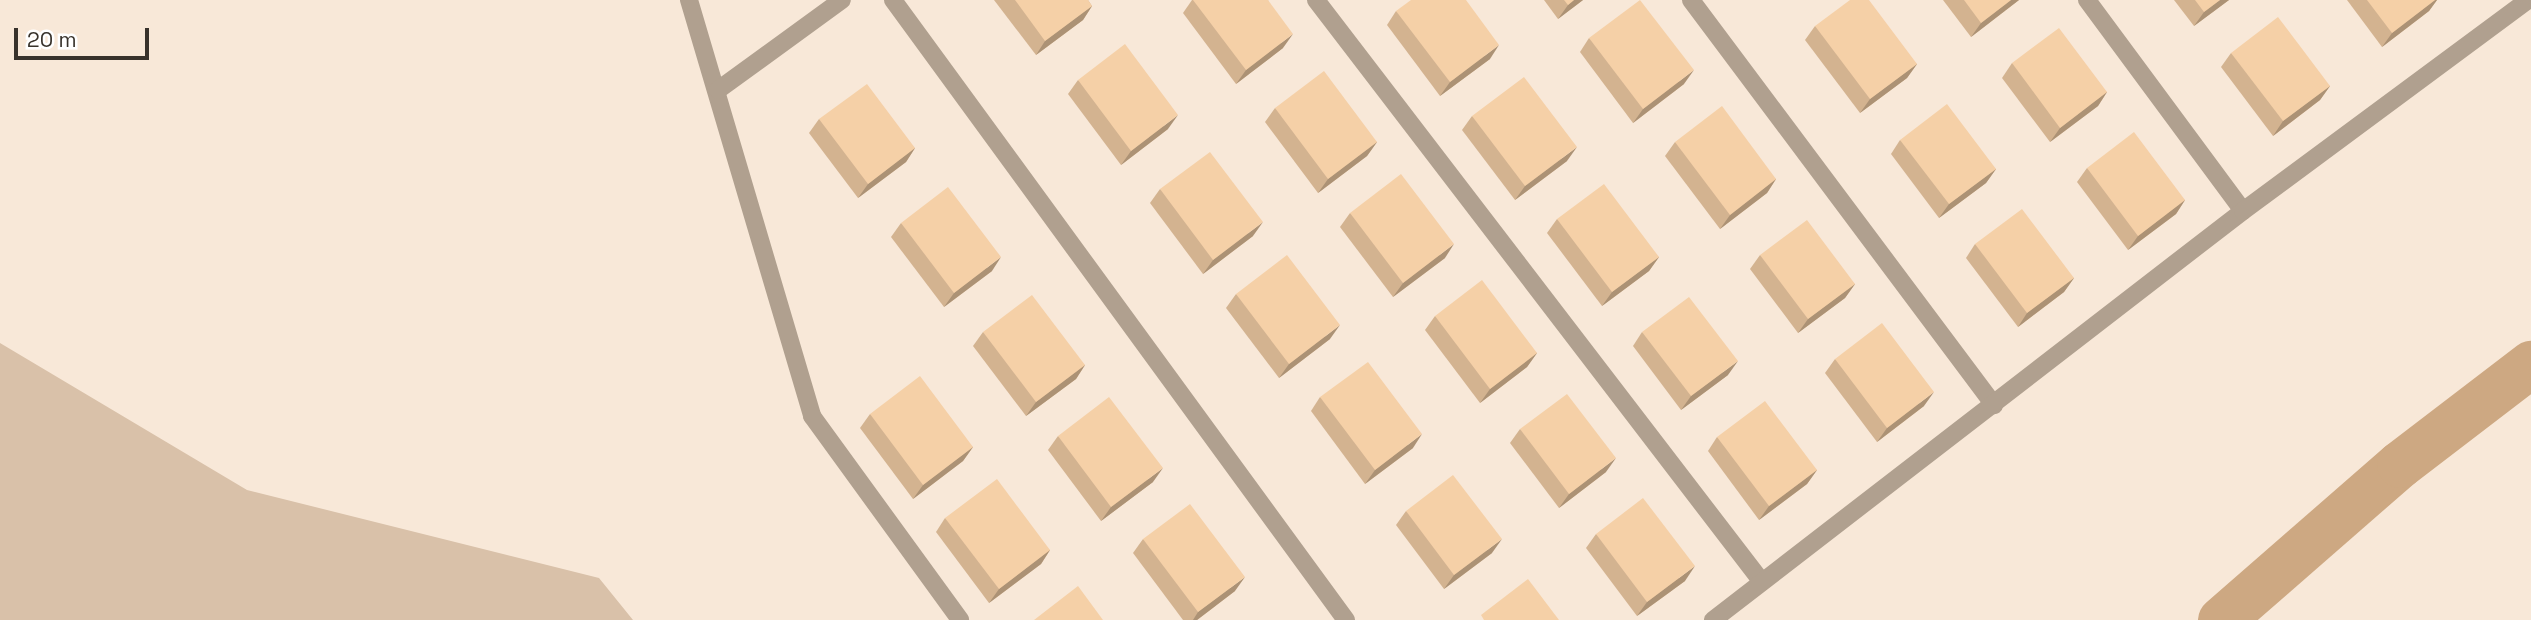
<!DOCTYPE html>
<html>
<head>
<meta charset="utf-8">
<style>
	body { margin:0 }
	#map { position:relative; width:2531px; height:620px; overflow:hidden; background:#f8e8d8; font-family:"Space Grotesk",sans-serif }
	div>[style] { position:absolute }
	.green>* { inset:0; background:#d9c1a9 }
	.canal>* { height:47px; margin:-23.5px; padding:0 23.5px; transform-origin:23.5px; border-radius:23.5px; background:#cda882 }
	.minor>* { height:18px; margin:-9px; padding:0 9px; transform-origin:9px; border-radius:9px; background:#b0a08f }
	.wall>* { inset:0; background:#d3b390 }
	.shaded-wall>* { inset:0; background:#ac9275 }
	.building>* { inset:0; background:#f5d0a7 }
	span { translate:-50% -50%; white-space:nowrap; text-align:center; line-height:1.15; -webkit-text-stroke:6px #fff; paint-order:stroke }
	.scale { position:absolute; left:14px; top:28px; width:135px; height:32px; box-sizing:border-box; border:4px solid #38322b; border-top:0; padding-left:9px; font-size:21px; line-height:24px; white-space:nowrap; color:#38322b; -webkit-text-stroke:5px #fff; paint-order:stroke }
</style>
</head>
<body>
<div id="map">
	<div class="green">
		<i style="clip-path:polygon(0 343px,247px 490px,599px 578px,633px 620px,0 620px)"></i>
	</div>
	<div class="canal">
		<i style="left:2221px;top:620px;width:237px;rotate:-41.1deg"></i>
		<i style="left:2400px;top:464px;width:165px;rotate:-37.4deg"></i>
	</div>
	<div class="minor">
		<i style="left:689px;top:0;width:434px;rotate:73.5deg"></i>
		<i style="left:812px;top:416px;width:252px;rotate:54deg"></i>
		<i style="left:893px;top:0;width:768px;rotate:53.85deg"></i>
		<i style="left:1316px;top:0;width:733px;rotate:52.54deg"></i>
		<i style="left:1691px;top:0;width:506px;rotate:53.2deg"></i>
		<i style="left:2087px;top:0;width:262px;rotate:53.5deg"></i>
		<i style="left:718px;top:90px;width:153px;rotate:-36deg"></i>
		<i style="left:1713px;top:620px;width:669px;rotate:-37.66deg"></i>
		<i style="left:2243px;top:211px;width:355px;rotate:-36.5deg"></i>
	</div>
	<div class="wall">
		<i style="clip-path:polygon(994px 0,1088px 0,1092px 6px,1083px 20px,1036px 55px)"></i>
		<i style="clip-path:polygon(1192px 0,1268px 0,1283px 48px,1236px 84px,1183px 13px)"></i>
		<i style="clip-path:polygon(1544px 0,1583px 0,1558px 19px)"></i>
		<i style="clip-path:polygon(1943px 0,2019px 0,1971px 37px)"></i>
		<i style="clip-path:polygon(2174px 0,2229px 0,2194px 26px)"></i>
		<i style="clip-path:polygon(2347px 0,2437px 0,2429px 11px,2382px 47px)"></i>
		<i style="clip-path:polygon(1396px 11px,1490px 59px,1440px 96px,1387px 25px)"></i>
		<i style="clip-path:polygon(1815px 26px,1917px 64px,1907px 78px,1860px 113px,1805px 40px)"></i>
		<i style="clip-path:polygon(1589px 38px,1684px 84px,1633px 123px,1580px 52px)"></i>
		<i style="clip-path:polygon(2231px 53px,2330px 86px,2320px 100px,2273px 136px,2221px 67px)"></i>
		<i style="clip-path:polygon(2012px 63px,2107px 92px,2098px 106px,2050px 142px,2002px 78px)"></i>
		<i style="clip-path:polygon(1078px 80px,1168px 129px,1121px 165px,1068px 94px)"></i>
		<i style="clip-path:polygon(1275px 108px,1377px 142px,1367px 156px,1318px 193px,1265px 122px)"></i>
		<i style="clip-path:polygon(1472px 116px,1567px 161px,1515px 200px,1462px 130px)"></i>
		<i style="clip-path:polygon(819px 119px,915px 148px,906px 162px,858px 198px,809px 133px)"></i>
		<i style="clip-path:polygon(1900px 140px,1996px 169px,1986px 183px,1939px 218px,1891px 154px)"></i>
		<i style="clip-path:polygon(1675px 142px,1776px 179px,1767px 193px,1720px 229px,1665px 156px)"></i>
		<i style="clip-path:polygon(2087px 168px,2185px 200px,2176px 214px,2128px 250px,2077px 182px)"></i>
		<i style="clip-path:polygon(1160px 189px,1253px 236px,1203px 274px,1150px 203px)"></i>
		<i style="clip-path:polygon(1350px 213px,1445px 258px,1393px 297px,1340px 227px)"></i>
		<i style="clip-path:polygon(1557px 219px,1659px 257px,1649px 271px,1602px 306px,1547px 233px)"></i>
		<i style="clip-path:polygon(901px 223px,992px 271px,944px 307px,891px 237px)"></i>
		<i style="clip-path:polygon(1975px 244px,2074px 278px,2064px 292px,2018px 327px,1966px 258px)"></i>
		<i style="clip-path:polygon(1760px 255px,1855px 284px,1845px 298px,1798px 333px,1750px 269px)"></i>
		<i style="clip-path:polygon(1236px 294px,1330px 339px,1279px 378px,1226px 308px)"></i>
		<i style="clip-path:polygon(1435px 316px,1537px 353px,1527px 367px,1480px 403px,1425px 330px)"></i>
		<i style="clip-path:polygon(983px 332px,1085px 365px,1076px 379px,1026px 416px,973px 346px)"></i>
		<i style="clip-path:polygon(1642px 332px,1728px 375px,1681px 410px,1633px 346px)"></i>
		<i style="clip-path:polygon(1835px 359px,1924px 406px,1877px 442px,1825px 373px)"></i>
		<i style="clip-path:polygon(1320px 397px,1413px 448px,1365px 484px,1311px 411px)"></i>
		<i style="clip-path:polygon(870px 414px,973px 447px,963px 461px,913px 499px,860px 428px)"></i>
		<i style="clip-path:polygon(1520px 429px,1606px 472px,1559px 508px,1510px 443px)"></i>
		<i style="clip-path:polygon(1058px 436px,1153px 482px,1101px 521px,1048px 450px)"></i>
		<i style="clip-path:polygon(1717px 437px,1817px 470px,1807px 484px,1759px 520px,1708px 451px)"></i>
		<i style="clip-path:polygon(1406px 511px,1492px 553px,1444px 589px,1396px 525px)"></i>
		<i style="clip-path:polygon(945px 518px,1050px 550px,1041px 564px,989px 603px,936px 532px)"></i>
		<i style="clip-path:polygon(1596px 534px,1685px 581px,1637px 616px,1586px 548px)"></i>
		<i style="clip-path:polygon(1143px 539px,1235px 591px,1197px 620px,1183px 620px,1133px 553px)"></i>
	</div>
	<div class="shaded-wall">
		<i style="clip-path:polygon(1574px 0,1583px 0,1558px 19px,1568px 5px)"></i>
		<i style="clip-path:polygon(2011px 0,2019px 0,1971px 37px,1981px 23px)"></i>
		<i style="clip-path:polygon(2220px 0,2229px 0,2194px 26px,2204px 12px)"></i>
		<i style="clip-path:polygon(2435px 0,2437px 0,2429px 11px,2382px 47px,2392px 33px)"></i>
		<i style="clip-path:polygon(1092px 6px,1083px 20px,1036px 55px,1045px 41px)"></i>
		<i style="clip-path:polygon(1293px 34px,1283px 48px,1236px 84px,1246px 70px)"></i>
		<i style="clip-path:polygon(1499px 45px,1490px 59px,1440px 96px,1450px 82px)"></i>
		<i style="clip-path:polygon(1917px 64px,1907px 78px,1860px 113px,1870px 99px)"></i>
		<i style="clip-path:polygon(1694px 70px,1684px 84px,1633px 123px,1643px 109px)"></i>
		<i style="clip-path:polygon(2330px 86px,2320px 100px,2273px 136px,2283px 121px)"></i>
		<i style="clip-path:polygon(2107px 92px,2098px 106px,2050px 142px,2060px 128px)"></i>
		<i style="clip-path:polygon(1178px 115px,1168px 129px,1121px 165px,1131px 151px)"></i>
		<i style="clip-path:polygon(1377px 142px,1367px 156px,1318px 193px,1328px 179px)"></i>
		<i style="clip-path:polygon(1577px 147px,1567px 161px,1515px 200px,1525px 186px)"></i>
		<i style="clip-path:polygon(915px 148px,906px 162px,858px 198px,868px 184px)"></i>
		<i style="clip-path:polygon(1996px 169px,1986px 183px,1939px 218px,1949px 204px)"></i>
		<i style="clip-path:polygon(1776px 179px,1767px 193px,1720px 229px,1730px 215px)"></i>
		<i style="clip-path:polygon(2185px 200px,2176px 214px,2128px 250px,2138px 236px)"></i>
		<i style="clip-path:polygon(1263px 222px,1253px 236px,1203px 274px,1213px 260px)"></i>
		<i style="clip-path:polygon(1454px 244px,1445px 258px,1393px 297px,1403px 283px)"></i>
		<i style="clip-path:polygon(1001px 257px,992px 271px,944px 307px,954px 293px)"></i>
		<i style="clip-path:polygon(1659px 257px,1649px 271px,1602px 306px,1612px 292px)"></i>
		<i style="clip-path:polygon(2074px 278px,2064px 292px,2018px 327px,2027px 313px)"></i>
		<i style="clip-path:polygon(1855px 284px,1845px 298px,1798px 333px,1808px 319px)"></i>
		<i style="clip-path:polygon(1340px 325px,1330px 339px,1279px 378px,1289px 364px)"></i>
		<i style="clip-path:polygon(1537px 353px,1527px 367px,1480px 403px,1490px 389px)"></i>
		<i style="clip-path:polygon(1738px 361px,1728px 375px,1681px 410px,1691px 396px)"></i>
		<i style="clip-path:polygon(1085px 365px,1076px 379px,1026px 416px,1036px 402px)"></i>
		<i style="clip-path:polygon(1934px 392px,1924px 406px,1877px 442px,1887px 428px)"></i>
		<i style="clip-path:polygon(1422px 434px,1413px 448px,1365px 484px,1375px 470px)"></i>
		<i style="clip-path:polygon(973px 447px,963px 461px,913px 499px,923px 485px)"></i>
		<i style="clip-path:polygon(1616px 458px,1606px 472px,1559px 508px,1569px 494px)"></i>
		<i style="clip-path:polygon(1163px 468px,1153px 482px,1101px 521px,1111px 507px)"></i>
		<i style="clip-path:polygon(1817px 470px,1807px 484px,1759px 520px,1769px 506px)"></i>
		<i style="clip-path:polygon(1502px 539px,1492px 553px,1444px 589px,1454px 575px)"></i>
		<i style="clip-path:polygon(1050px 550px,1041px 564px,989px 603px,999px 589px)"></i>
		<i style="clip-path:polygon(1695px 566px,1685px 581px,1637px 616px,1647px 602px)"></i>
		<i style="clip-path:polygon(1245px 577px,1235px 591px,1197px 620px,1193px 620px,1198px 612px)"></i>
	</div>
	<div class="building">
		<i style="clip-path:polygon(1015px 0,1088px 0,1092px 6px,1045px 41px)"></i>
		<i style="clip-path:polygon(1193px 0,1268px 0,1293px 34px,1246px 70px)"></i>
		<i style="clip-path:polygon(1411px 0,1466px 0,1499px 45px,1450px 82px,1396px 11px)"></i>
		<i style="clip-path:polygon(1564px 0,1574px 0,1568px 5px)"></i>
		<i style="clip-path:polygon(1640px 0,1694px 70px,1643px 109px,1589px 38px)"></i>
		<i style="clip-path:polygon(1850px 0,1869px 0,1917px 64px,1870px 99px,1815px 26px)"></i>
		<i style="clip-path:polygon(1964px 0,2011px 0,1981px 23px)"></i>
		<i style="clip-path:polygon(2195px 0,2220px 0,2204px 12px)"></i>
		<i style="clip-path:polygon(2367px 0,2435px 0,2392px 33px)"></i>
		<i style="clip-path:polygon(2278px 17px,2330px 86px,2283px 121px,2231px 53px)"></i>
		<i style="clip-path:polygon(2059px 28px,2107px 92px,2060px 128px,2012px 63px)"></i>
		<i style="clip-path:polygon(1125px 44px,1178px 115px,1131px 151px,1078px 80px)"></i>
		<i style="clip-path:polygon(1324px 71px,1377px 142px,1328px 179px,1275px 108px)"></i>
		<i style="clip-path:polygon(1524px 77px,1577px 147px,1525px 186px,1472px 116px)"></i>
		<i style="clip-path:polygon(867px 84px,915px 148px,868px 184px,819px 119px)"></i>
		<i style="clip-path:polygon(1947px 104px,1996px 169px,1949px 204px,1900px 140px)"></i>
		<i style="clip-path:polygon(1722px 106px,1776px 179px,1730px 215px,1675px 142px)"></i>
		<i style="clip-path:polygon(2134px 132px,2185px 200px,2138px 236px,2087px 168px)"></i>
		<i style="clip-path:polygon(1210px 152px,1263px 222px,1213px 260px,1160px 189px)"></i>
		<i style="clip-path:polygon(1401px 174px,1454px 244px,1403px 283px,1350px 213px)"></i>
		<i style="clip-path:polygon(1604px 184px,1659px 257px,1612px 292px,1557px 219px)"></i>
		<i style="clip-path:polygon(948px 187px,1001px 257px,954px 293px,901px 223px)"></i>
		<i style="clip-path:polygon(2022px 209px,2074px 278px,2027px 313px,1975px 244px)"></i>
		<i style="clip-path:polygon(1807px 220px,1855px 284px,1808px 319px,1760px 255px)"></i>
		<i style="clip-path:polygon(1287px 255px,1340px 325px,1289px 364px,1236px 294px)"></i>
		<i style="clip-path:polygon(1482px 280px,1537px 353px,1490px 389px,1435px 316px)"></i>
		<i style="clip-path:polygon(1032px 295px,1085px 365px,1036px 402px,983px 332px)"></i>
		<i style="clip-path:polygon(1689px 297px,1738px 361px,1691px 396px,1642px 332px)"></i>
		<i style="clip-path:polygon(1882px 323px,1934px 392px,1887px 428px,1835px 359px)"></i>
		<i style="clip-path:polygon(1368px 362px,1422px 434px,1375px 470px,1320px 397px)"></i>
		<i style="clip-path:polygon(920px 376px,973px 447px,923px 485px,870px 414px)"></i>
		<i style="clip-path:polygon(1567px 394px,1616px 458px,1569px 494px,1520px 429px)"></i>
		<i style="clip-path:polygon(1109px 397px,1163px 468px,1111px 507px,1058px 436px)"></i>
		<i style="clip-path:polygon(1765px 401px,1817px 470px,1769px 506px,1717px 437px)"></i>
		<i style="clip-path:polygon(1453px 475px,1502px 539px,1454px 575px,1406px 511px)"></i>
		<i style="clip-path:polygon(997px 479px,1050px 550px,999px 589px,945px 518px)"></i>
		<i style="clip-path:polygon(1643px 498px,1695px 566px,1647px 602px,1596px 534px)"></i>
		<i style="clip-path:polygon(1190px 504px,1245px 577px,1198px 612px,1143px 539px)"></i>
		<i style="clip-path:polygon(1528px 579px,1559px 620px,1484px 620px,1481px 615px)"></i>
		<i style="clip-path:polygon(1078px 586px,1103px 620px,1034px 620px)"></i>
	</div>
	<div class="scale">20 m</div>
</div>
</body>
</html>
